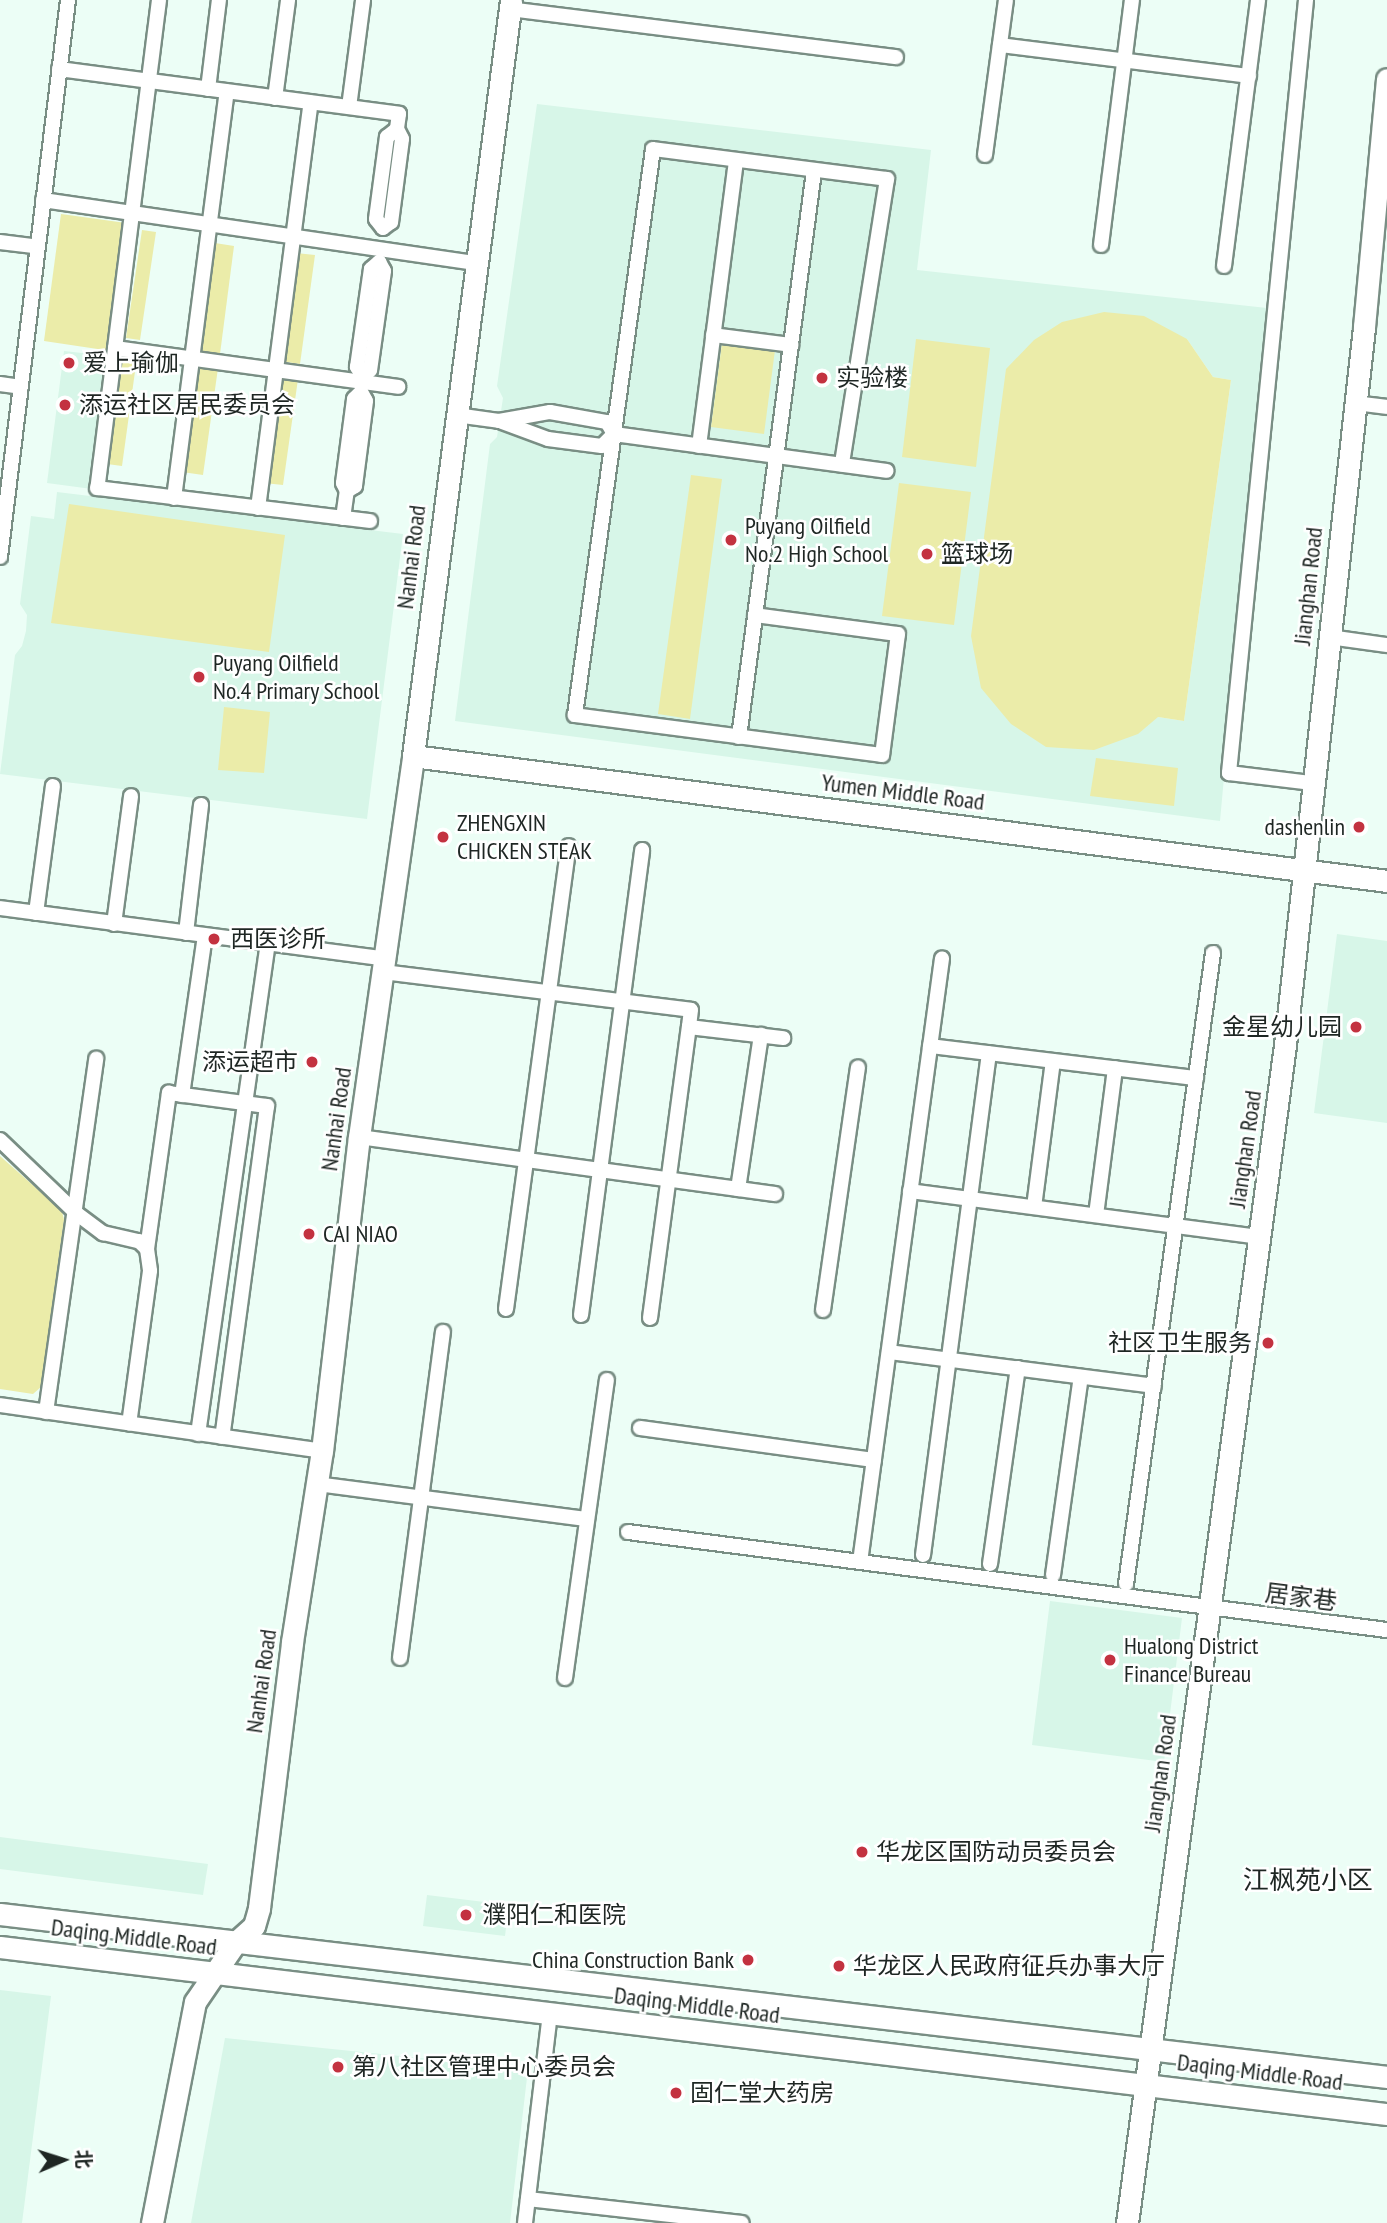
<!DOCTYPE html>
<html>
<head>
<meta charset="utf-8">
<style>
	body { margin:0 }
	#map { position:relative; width:1387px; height:2223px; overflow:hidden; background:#ecfef6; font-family:"PT Sans Narrow","Noto Sans SC",sans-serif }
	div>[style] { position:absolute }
	.built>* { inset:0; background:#d7f6e8 }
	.green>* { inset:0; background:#ebeca9 }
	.roads { filter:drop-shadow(2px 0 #798e84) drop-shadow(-2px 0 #798e84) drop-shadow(0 2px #798e84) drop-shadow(0 -2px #798e84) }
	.street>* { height:14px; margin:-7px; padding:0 7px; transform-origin:7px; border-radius:7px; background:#fff }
	.secondary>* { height:21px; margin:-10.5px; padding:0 10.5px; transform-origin:10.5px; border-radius:10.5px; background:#fff }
	.dots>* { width:19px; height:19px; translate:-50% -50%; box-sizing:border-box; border:4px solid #fff; border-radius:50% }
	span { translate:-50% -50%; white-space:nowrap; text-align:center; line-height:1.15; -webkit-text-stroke:5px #fff; paint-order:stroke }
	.poi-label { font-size:24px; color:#1e2623 }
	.left { translate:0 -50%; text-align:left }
	.right { translate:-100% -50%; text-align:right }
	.street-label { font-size:24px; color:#1e2623 }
	.neighbourhood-label { font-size:26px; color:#1e2623 }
	.north { position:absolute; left:28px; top:2125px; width:70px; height:70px; -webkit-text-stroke:5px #fff; paint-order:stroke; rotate:87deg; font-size:19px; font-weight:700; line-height:28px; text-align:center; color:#1e2623 }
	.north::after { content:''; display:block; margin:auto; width:24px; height:32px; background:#1e2623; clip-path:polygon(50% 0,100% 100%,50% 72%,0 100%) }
</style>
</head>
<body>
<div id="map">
	<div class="built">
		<i style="clip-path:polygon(evenodd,537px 104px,931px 150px,917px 270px,1267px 308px,1220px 821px,455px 721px,490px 444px,497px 437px,503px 398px,497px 386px,537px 104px,1187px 339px,1213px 377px,1231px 380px,1184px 721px,1158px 717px,1187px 339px)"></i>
		<i style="clip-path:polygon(64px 351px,109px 356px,92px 489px,47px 483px)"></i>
		<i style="clip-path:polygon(57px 492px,403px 534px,367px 819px,0 774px,15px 655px,22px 646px,26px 631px,27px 615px,20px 604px,31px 516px,54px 519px)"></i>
		<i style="clip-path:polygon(1337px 934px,1387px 941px,1387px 1123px,1314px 1113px)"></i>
		<i style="clip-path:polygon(1050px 1601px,1182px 1618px,1164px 1762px,1032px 1745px)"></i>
		<i style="clip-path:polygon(0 1837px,208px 1864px,203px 1895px,0 1869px)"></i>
		<i style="clip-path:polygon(427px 1895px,509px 1905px,505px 1936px,423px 1926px)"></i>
		<i style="clip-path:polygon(0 1990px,51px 1996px,22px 2223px,0 2223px)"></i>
		<i style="clip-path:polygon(225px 2038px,528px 2069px,510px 2223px,191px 2223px)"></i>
	</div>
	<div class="green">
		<i style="clip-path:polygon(61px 214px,126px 223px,111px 351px,44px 341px)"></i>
		<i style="clip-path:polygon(142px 230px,156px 232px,140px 340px,126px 338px)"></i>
		<i style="clip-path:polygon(215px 243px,234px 246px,220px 354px,200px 351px)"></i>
		<i style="clip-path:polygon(296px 253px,315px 255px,300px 364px,280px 361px)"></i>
		<i style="clip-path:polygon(1104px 312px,1144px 316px,1187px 339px,1213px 377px,1231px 380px,1184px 721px,1158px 717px,1138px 734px,1094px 750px,1046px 747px,1011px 724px,981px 688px,971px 636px,1006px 369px,1034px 340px,1062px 322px)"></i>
		<i style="clip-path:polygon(916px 339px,990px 348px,976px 467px,902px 457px)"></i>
		<i style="clip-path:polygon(722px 343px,775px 350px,764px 434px,711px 427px)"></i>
		<i style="clip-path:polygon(123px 355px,137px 357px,122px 466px,107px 464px)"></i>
		<i style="clip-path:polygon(197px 365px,218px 368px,203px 475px,182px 472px)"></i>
		<i style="clip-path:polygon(279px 376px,298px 379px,283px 485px,264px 483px)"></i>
		<i style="clip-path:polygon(691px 475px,722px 479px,690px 719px,658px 714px)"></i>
		<i style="clip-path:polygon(899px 483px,971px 492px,954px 625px,882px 616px)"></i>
		<i style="clip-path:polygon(69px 504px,285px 535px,269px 652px,51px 623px)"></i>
		<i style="clip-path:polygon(224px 707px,270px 712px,264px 773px,218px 770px)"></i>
		<i style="clip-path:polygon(1096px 758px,1178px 768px,1174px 806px,1090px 796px)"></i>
		<i style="clip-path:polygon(0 1156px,62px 1211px,64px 1220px,41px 1387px,33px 1394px,0 1389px)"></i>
	</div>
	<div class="roads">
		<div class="street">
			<i style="left:159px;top:0;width:492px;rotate:97.2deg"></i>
			<i style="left:97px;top:488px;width:275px;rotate:6.9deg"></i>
			<i style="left:1306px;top:0;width:777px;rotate:95.69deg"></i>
			<i style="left:1229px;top:773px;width:84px;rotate:6.9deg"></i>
			<i style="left:509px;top:9px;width:390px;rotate:7.1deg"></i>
			<i style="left:1000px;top:45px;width:251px;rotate:7.1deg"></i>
			<i style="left:59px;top:69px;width:343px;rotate:7.5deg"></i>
			<i style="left:399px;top:114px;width:15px;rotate:98deg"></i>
			<i style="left:208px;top:89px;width:90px;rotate:-83deg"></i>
			<i style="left:275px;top:98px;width:99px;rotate:-82.4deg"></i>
			<i style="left:349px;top:107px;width:108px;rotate:-82.5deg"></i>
			<i style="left:397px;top:129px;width:11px;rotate:63deg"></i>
			<i style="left:402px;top:139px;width:84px;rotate:97.5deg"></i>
			<i style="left:391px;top:222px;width:10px;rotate:143deg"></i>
			<i style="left:383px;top:228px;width:11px;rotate:-128deg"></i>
			<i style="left:376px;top:219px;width:83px;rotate:-82.4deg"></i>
			<i style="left:387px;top:137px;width:13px;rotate:-39deg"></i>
			<i style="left:985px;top:155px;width:156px;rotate:-82.3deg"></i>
			<i style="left:43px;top:200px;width:439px;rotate:8.3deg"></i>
			<i style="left:0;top:242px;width:38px;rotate:7deg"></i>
			<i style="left:1101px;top:245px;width:247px;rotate:-82.8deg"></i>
			<i style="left:379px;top:262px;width:10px;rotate:61deg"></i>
			<i style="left:384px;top:271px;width:100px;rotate:98deg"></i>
			<i style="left:370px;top:370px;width:10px;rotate:135deg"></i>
			<i style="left:363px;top:377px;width:12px;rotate:-121deg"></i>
			<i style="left:357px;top:367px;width:99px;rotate:-81.9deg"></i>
			<i style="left:371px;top:269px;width:11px;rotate:-41deg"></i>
			<i style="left:1224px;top:266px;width:268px;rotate:-82.7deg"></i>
			<i style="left:713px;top:335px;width:79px;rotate:7.3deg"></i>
			<i style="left:115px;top:348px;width:286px;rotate:7.8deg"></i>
			<i style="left:0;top:384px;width:21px;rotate:8deg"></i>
			<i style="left:361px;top:392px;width:10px;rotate:61deg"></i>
			<i style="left:366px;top:401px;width:86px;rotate:97.4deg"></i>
			<i style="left:355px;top:486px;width:9px;rotate:148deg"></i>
			<i style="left:347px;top:491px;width:9px;rotate:-117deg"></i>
			<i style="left:343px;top:483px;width:85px;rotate:-82.5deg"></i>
			<i style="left:354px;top:399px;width:10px;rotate:-45deg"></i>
			<i style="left:1355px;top:403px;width:32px;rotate:7deg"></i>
			<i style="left:456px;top:415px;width:43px;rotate:7.9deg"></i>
			<i style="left:499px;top:421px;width:52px;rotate:-10deg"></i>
			<i style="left:550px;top:412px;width:58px;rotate:10deg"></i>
			<i style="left:607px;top:422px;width:14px;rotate:60deg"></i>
			<i style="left:614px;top:434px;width:275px;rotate:7.7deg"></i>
			<i style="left:502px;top:422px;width:49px;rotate:20.3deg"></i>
			<i style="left:548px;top:439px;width:54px;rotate:7.4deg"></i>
			<i style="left:602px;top:446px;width:17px;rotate:-45deg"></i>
			<i style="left:699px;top:446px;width:286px;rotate:-82.6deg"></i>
			<i style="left:174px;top:498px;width:410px;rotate:-82.6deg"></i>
			<i style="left:258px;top:508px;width:409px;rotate:-82.6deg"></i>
			<i style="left:343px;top:518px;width:27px;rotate:-82deg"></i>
			<i style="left:0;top:557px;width:561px;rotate:-83.04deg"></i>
			<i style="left:755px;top:615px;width:144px;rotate:7.6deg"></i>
			<i style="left:898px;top:634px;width:122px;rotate:97.5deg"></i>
			<i style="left:882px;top:755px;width:310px;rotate:-172.6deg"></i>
			<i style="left:575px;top:715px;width:571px;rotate:-82.15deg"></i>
			<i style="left:653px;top:149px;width:236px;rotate:7.3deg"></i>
			<i style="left:887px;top:179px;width:289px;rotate:99deg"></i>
			<i style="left:1329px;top:637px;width:59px;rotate:7.9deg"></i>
			<i style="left:739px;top:737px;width:571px;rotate:-82.45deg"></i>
			<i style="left:0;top:908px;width:388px;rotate:7.5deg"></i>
			<i style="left:36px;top:913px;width:128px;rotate:-82.4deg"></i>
			<i style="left:114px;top:924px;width:129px;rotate:-82.4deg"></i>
			<i style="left:186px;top:933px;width:129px;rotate:-83.3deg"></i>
			<i style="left:383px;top:972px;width:310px;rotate:7deg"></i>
			<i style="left:691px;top:1010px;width:17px;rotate:97deg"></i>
			<i style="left:689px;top:1027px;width:95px;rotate:6.7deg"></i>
			<i style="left:930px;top:1046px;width:268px;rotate:6.9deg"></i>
			<i style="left:182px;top:1095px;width:161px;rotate:-81.8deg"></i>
			<i style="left:359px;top:1137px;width:420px;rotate:7.8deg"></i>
			<i style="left:0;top:1140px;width:105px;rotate:43.8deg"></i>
			<i style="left:76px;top:1213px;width:34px;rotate:37deg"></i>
			<i style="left:103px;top:1233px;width:37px;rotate:13deg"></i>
			<i style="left:139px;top:1241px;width:11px;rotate:45deg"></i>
			<i style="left:147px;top:1249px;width:22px;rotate:82deg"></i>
			<i style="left:150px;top:1271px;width:154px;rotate:97.8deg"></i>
			<i style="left:738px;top:1189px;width:156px;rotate:-81.5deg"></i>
			<i style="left:910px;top:1191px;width:352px;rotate:7.5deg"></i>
			<i style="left:1034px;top:1207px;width:147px;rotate:-82.6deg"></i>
			<i style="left:1096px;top:1215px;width:148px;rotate:-82.6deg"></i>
			<i style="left:147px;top:1249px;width:158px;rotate:-82deg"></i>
			<i style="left:169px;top:1093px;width:99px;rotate:7.6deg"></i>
			<i style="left:267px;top:1106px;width:334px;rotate:97.7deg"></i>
			<i style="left:506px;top:1309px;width:467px;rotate:-82.3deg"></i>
			<i style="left:823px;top:1310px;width:245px;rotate:-81.8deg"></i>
			<i style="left:581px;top:1315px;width:469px;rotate:-82.5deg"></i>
			<i style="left:650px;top:1318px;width:294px;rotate:-82.4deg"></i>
			<i style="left:889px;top:1352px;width:267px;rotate:7.3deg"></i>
			<i style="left:0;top:1405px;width:325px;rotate:8.1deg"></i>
			<i style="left:46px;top:1412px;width:357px;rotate:-81.9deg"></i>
			<i style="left:640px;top:1428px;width:236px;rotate:7.8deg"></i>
			<i style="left:198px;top:1434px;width:495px;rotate:-81.9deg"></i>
			<i style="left:317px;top:1484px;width:272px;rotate:7.4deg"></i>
			<i style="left:628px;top:1532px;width:765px;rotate:7.36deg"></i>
			<i style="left:923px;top:1555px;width:506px;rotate:-82.51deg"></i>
			<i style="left:860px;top:1562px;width:609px;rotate:-82.26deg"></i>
			<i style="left:990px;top:1564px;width:198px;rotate:-81.9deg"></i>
			<i style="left:1053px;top:1575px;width:200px;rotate:-82deg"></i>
			<i style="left:1126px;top:1584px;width:637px;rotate:-82.15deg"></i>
			<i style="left:400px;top:1658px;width:329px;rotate:-82.5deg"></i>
			<i style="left:565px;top:1678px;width:301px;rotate:-82deg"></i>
			<i style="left:528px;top:2199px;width:215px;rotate:6.4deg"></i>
			<i style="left:525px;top:2223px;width:210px;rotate:-83.2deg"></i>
		</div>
		<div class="secondary">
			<i style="left:413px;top:756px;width:982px;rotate:7.31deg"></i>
			<i style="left:0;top:1914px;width:1397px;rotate:6.7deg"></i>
			<i style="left:0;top:1947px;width:1397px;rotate:6.87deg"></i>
			<i style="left:152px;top:2223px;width:225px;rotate:-79deg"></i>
			<i style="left:195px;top:2002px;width:73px;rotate:-55.7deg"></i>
			<i style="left:236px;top:1942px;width:24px;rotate:-42deg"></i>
			<i style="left:254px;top:1926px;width:19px;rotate:-74deg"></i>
			<i style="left:259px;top:1908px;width:268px;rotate:-82.9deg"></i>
			<i style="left:292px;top:1642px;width:193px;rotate:-81.1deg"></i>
			<i style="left:322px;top:1451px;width:316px;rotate:-83.3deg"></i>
			<i style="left:359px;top:1137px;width:385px;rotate:-81.9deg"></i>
			<i style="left:413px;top:756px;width:762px;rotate:-82.61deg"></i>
			<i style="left:1127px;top:2223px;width:1189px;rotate:-82.36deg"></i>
			<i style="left:1285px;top:1045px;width:722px;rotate:-83.72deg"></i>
			<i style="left:1364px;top:327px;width:249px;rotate:-84.7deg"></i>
		</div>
	</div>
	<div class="dots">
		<i style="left:69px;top:363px;background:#c33240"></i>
		<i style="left:822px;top:378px;background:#c33240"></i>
		<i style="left:65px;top:405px;background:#c33240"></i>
		<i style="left:731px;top:540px;background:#c33240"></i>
		<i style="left:927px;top:554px;background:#c33240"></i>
		<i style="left:199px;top:677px;background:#c33240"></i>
		<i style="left:1359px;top:827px;background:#c33240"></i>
		<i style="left:443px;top:837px;background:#c33240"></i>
		<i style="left:214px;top:939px;background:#c33240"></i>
		<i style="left:1356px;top:1027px;background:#c33240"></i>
		<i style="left:312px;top:1062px;background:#c33240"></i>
		<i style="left:309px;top:1234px;background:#c33240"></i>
		<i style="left:1268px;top:1343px;background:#c33240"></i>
		<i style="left:1110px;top:1660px;background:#c33240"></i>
		<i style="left:862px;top:1852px;background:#c33240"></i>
		<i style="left:466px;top:1915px;background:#c33240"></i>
		<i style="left:748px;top:1960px;background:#c33240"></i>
		<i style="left:839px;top:1966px;background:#c33240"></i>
		<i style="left:338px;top:2067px;background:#c33240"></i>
		<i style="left:676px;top:2093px;background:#c33240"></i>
	</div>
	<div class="poi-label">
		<span class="left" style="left:83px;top:363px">爱上瑜伽</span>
		<span class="left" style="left:836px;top:378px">实验楼</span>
		<span class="left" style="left:79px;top:405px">添运社区居民委员会</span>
		<span class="left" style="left:745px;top:540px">Puyang Oilfield<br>No.2 High School</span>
		<span class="left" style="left:941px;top:554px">篮球场</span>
		<span class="left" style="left:213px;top:677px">Puyang Oilfield<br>No.4 Primary School</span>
		<span class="left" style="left:457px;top:837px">ZHENGXIN<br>CHICKEN STEAK</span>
		<span class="right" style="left:1345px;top:827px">dashenlin</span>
		<span class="left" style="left:230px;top:939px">西医诊所</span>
		<span class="right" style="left:1342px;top:1027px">金星幼儿园</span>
		<span class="right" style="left:298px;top:1062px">添运超市</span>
		<span class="left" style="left:323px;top:1234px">CAI NIAO</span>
		<span class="right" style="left:1252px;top:1343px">社区卫生服务</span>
		<span class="left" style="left:1124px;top:1660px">Hualong District<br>Finance Bureau</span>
		<span class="left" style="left:876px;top:1852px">华龙区国防动员委员会</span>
		<span class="left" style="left:482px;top:1915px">濮阳仁和医院</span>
		<span class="right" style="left:734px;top:1960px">China Construction Bank</span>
		<span class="left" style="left:853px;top:1966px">华龙区人民政府征兵办事大厅</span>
		<span class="left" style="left:352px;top:2067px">第八社区管理中心委员会</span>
		<span class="left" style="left:690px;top:2093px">固仁堂大药房</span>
	</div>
	<div class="street-label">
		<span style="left:411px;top:557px;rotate:-83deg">Nanhai Road</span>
		<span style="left:1308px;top:586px;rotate:-84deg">Jianghan Road</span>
		<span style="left:903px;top:792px;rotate:7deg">Yumen Middle Road</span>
		<span style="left:336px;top:1119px;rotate:-82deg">Nanhai Road</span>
		<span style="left:1245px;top:1149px;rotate:-82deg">Jianghan Road</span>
		<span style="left:1301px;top:1597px;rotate:7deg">居家巷</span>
		<span style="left:261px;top:1681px;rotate:-82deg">Nanhai Road</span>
		<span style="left:1160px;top:1773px;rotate:-82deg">Jianghan Road</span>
		<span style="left:134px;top:1937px;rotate:7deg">Daqing Middle Road</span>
		<span style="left:697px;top:2005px;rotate:7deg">Daqing Middle Road</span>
		<span style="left:1260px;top:2072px;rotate:7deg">Daqing Middle Road</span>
	</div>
	<div class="neighbourhood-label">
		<span style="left:1308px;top:1880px">江枫苑小区</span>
	</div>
	<div class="north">北</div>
</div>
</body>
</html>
